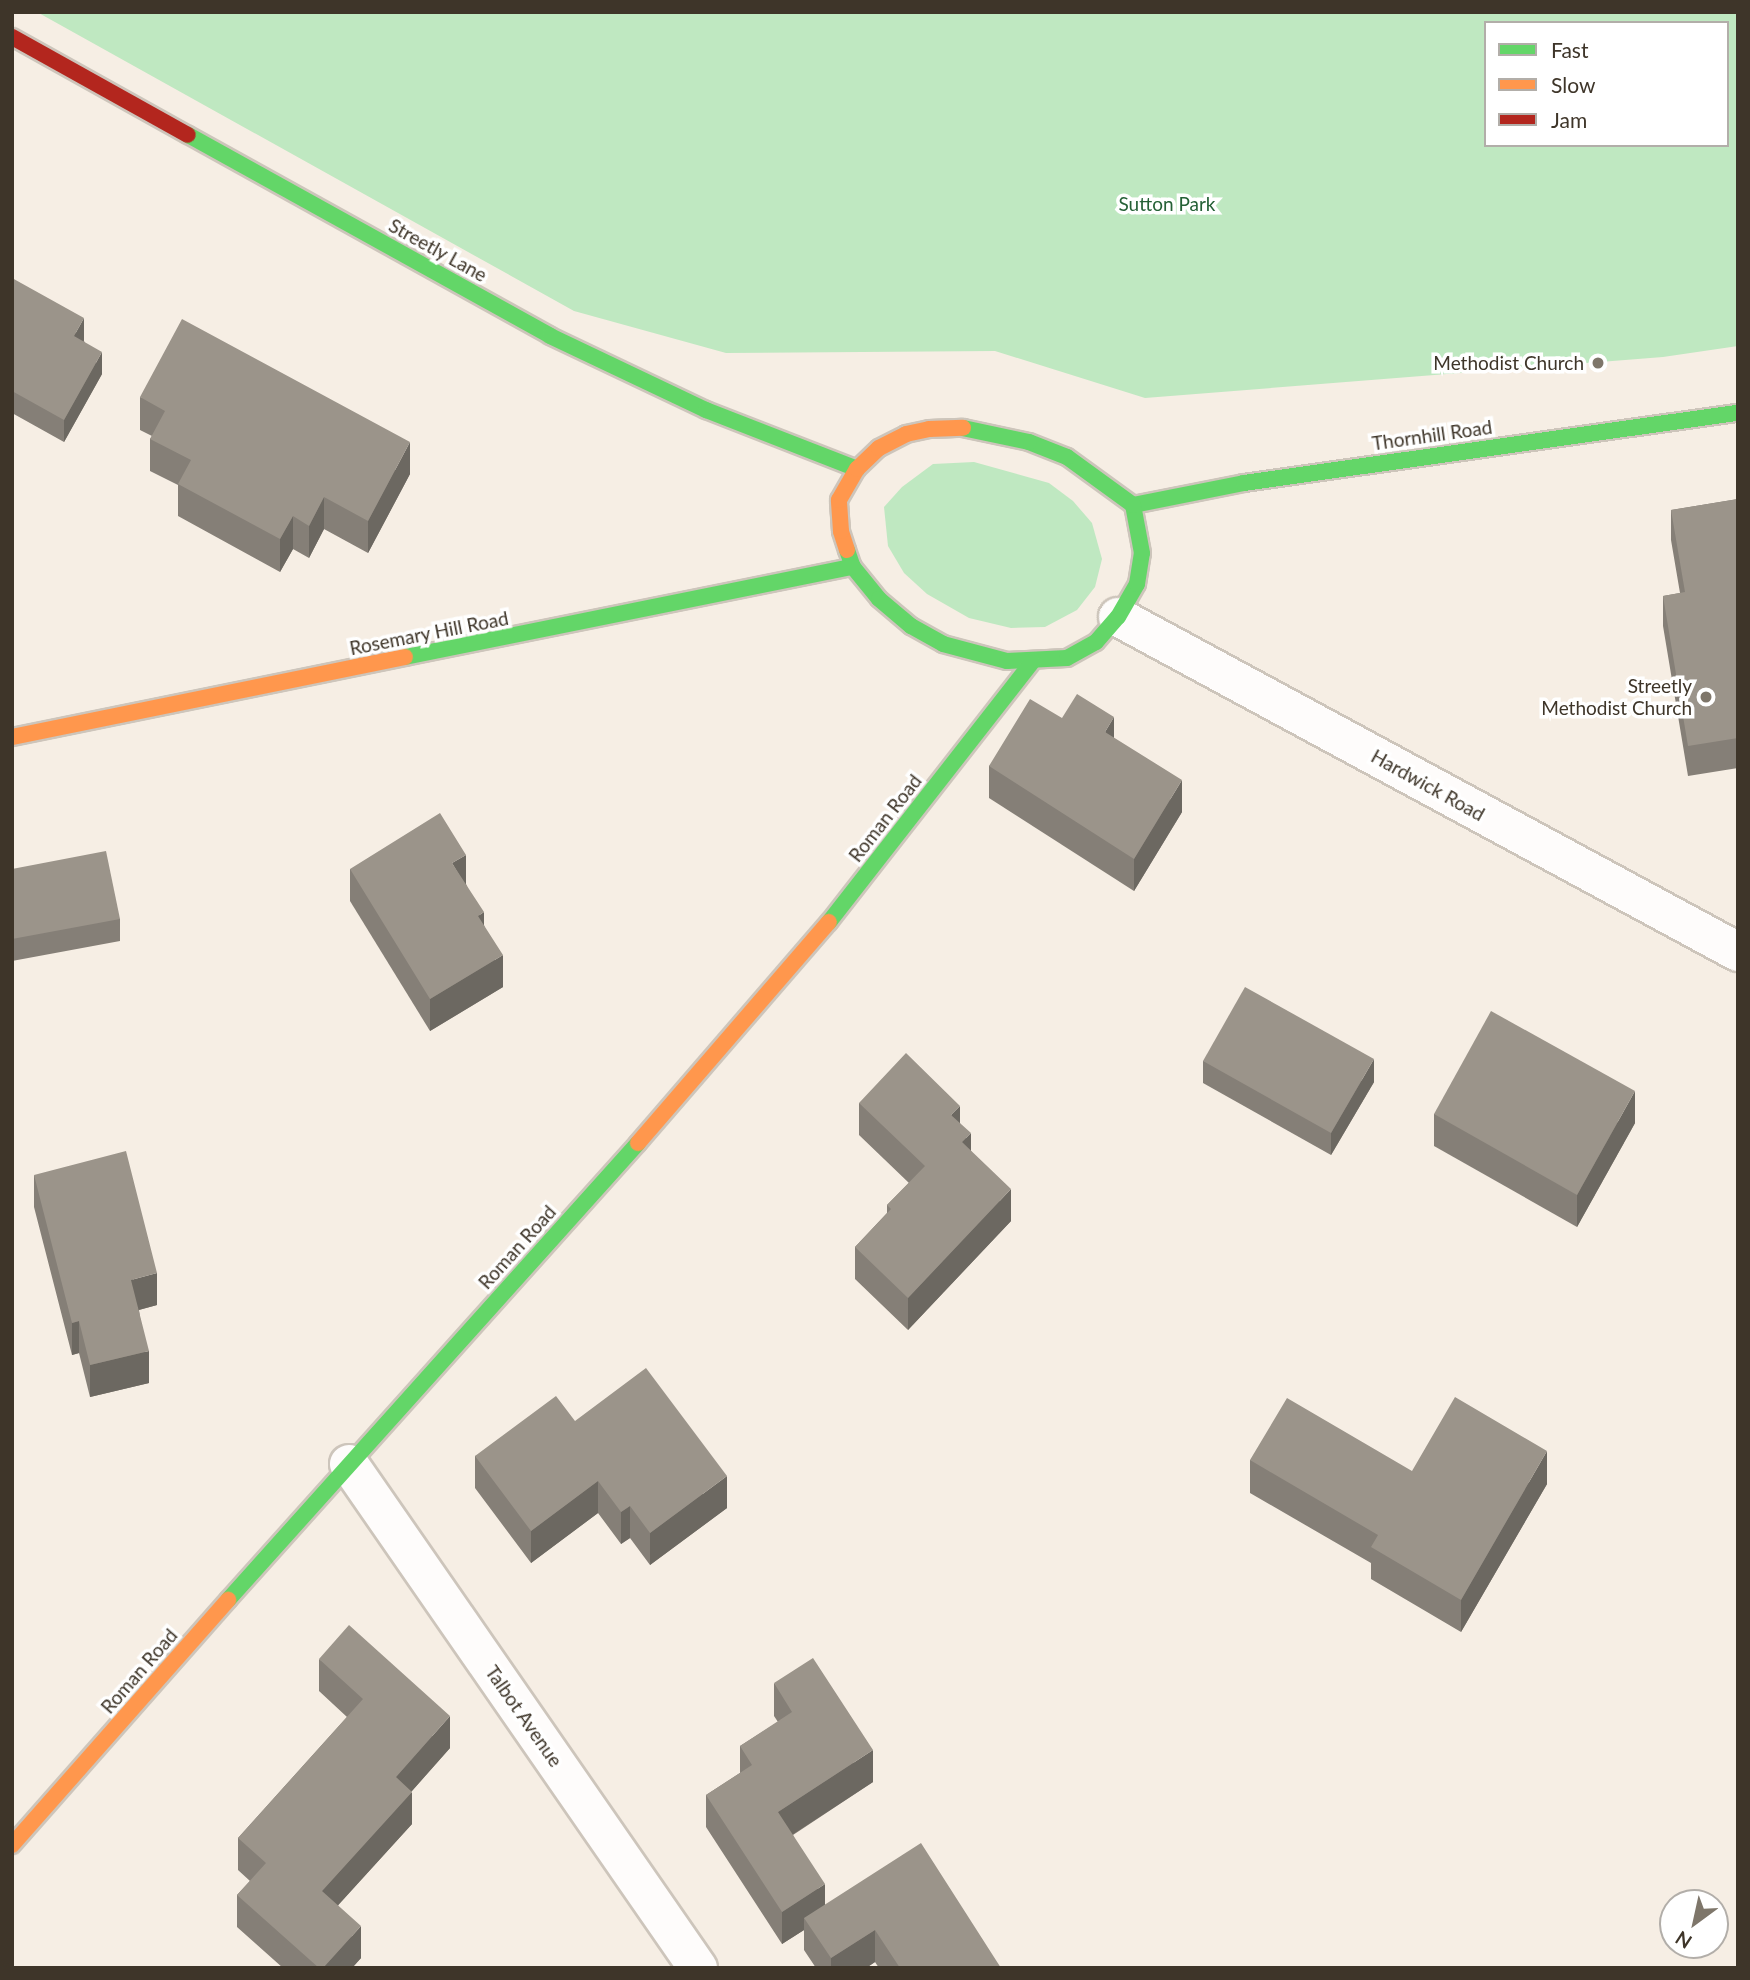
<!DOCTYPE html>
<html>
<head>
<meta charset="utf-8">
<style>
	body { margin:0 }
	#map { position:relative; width:1750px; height:1980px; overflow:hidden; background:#f6eee4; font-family:Lato,sans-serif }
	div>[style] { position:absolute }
	.green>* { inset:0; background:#bfe8c1 }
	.roads { filter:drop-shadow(2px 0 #cdc5bb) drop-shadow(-2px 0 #cdc5bb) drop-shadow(0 2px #cdc5bb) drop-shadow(0 -2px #cdc5bb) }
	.street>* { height:38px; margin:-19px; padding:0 19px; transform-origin:19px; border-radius:19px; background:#fefcfb }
	.fast>* { height:16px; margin:-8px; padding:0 8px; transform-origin:8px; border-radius:8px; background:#63d668 }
	.slow>* { height:16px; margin:-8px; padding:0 8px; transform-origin:8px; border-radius:8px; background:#ff974d }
	.jam>* { height:16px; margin:-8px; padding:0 8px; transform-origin:8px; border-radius:8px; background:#b3261e }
	.wall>* { inset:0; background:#857f77 }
	.shaded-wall>* { inset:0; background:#6c6861 }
	.building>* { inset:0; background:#9b948a }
	.dots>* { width:19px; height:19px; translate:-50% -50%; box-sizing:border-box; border:4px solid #fff; border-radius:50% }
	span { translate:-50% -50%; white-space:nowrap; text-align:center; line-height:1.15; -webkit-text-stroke:7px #fff; paint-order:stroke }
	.park-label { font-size:19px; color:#256136 }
	.street-label { font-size:19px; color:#3e3529 }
	.poi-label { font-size:19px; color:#3e3529 }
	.right { translate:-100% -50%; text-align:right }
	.frame { position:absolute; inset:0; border:14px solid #3e3529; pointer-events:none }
	.legend { position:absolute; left:1484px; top:21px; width:245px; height:126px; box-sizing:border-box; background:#fff; border:2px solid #b2aea9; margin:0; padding:9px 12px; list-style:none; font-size:21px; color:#3e3529 }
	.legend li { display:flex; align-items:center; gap:14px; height:35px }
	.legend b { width:35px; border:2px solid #b2aea9 }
	.north { position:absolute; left:1659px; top:1889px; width:70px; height:70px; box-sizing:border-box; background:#fff; border:2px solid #b2aea9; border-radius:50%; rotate:213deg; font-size:19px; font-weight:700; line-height:28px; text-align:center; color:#3e3529 }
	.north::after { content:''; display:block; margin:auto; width:24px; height:32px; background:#7e766a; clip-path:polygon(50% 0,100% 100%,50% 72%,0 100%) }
</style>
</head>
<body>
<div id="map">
	<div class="green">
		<i style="clip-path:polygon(evenodd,37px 12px,1738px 12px,1738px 346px,1663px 357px,1145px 398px,995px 351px,726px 353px,574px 311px,37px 12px,1486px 23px,1727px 23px,1727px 145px,1486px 145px,1486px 23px)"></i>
		<i style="clip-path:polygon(974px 462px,1049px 483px,1073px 501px,1092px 523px,1102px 559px,1095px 587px,1077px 610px,1045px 627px,1011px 628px,969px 618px,927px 594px,904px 573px,888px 546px,884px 507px,902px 487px,933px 464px)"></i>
	</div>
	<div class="roads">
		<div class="street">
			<i style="left:1118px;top:617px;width:705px;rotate:28.38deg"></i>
			<i style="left:349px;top:1464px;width:613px;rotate:55.3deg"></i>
		</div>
		<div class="fast">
			<i style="left:188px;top:135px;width:414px;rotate:29deg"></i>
			<i style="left:550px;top:336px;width:173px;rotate:25.4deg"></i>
			<i style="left:706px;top:410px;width:162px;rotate:21.3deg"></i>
			<i style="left:1133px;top:505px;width:113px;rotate:-11.2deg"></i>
			<i style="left:1244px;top:483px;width:499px;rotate:-8.1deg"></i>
			<i style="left:847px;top:550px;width:18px;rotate:71deg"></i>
			<i style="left:853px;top:567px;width:41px;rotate:50.9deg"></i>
			<i style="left:879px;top:599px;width:42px;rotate:40.2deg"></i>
			<i style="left:911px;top:626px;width:37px;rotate:29deg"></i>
			<i style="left:943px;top:644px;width:66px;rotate:14.9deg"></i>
			<i style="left:1007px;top:661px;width:60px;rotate:-2.9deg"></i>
			<i style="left:1067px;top:658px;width:33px;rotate:-29deg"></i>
			<i style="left:1096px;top:642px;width:33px;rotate:-49deg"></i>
			<i style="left:1118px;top:617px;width:38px;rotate:-60deg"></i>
			<i style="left:1137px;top:584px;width:31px;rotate:-81deg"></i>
			<i style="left:1142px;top:553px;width:49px;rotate:-100.6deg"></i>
			<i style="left:1133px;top:505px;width:82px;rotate:-144deg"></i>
			<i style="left:1067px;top:457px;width:41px;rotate:-158.5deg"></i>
			<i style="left:1029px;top:442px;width:67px;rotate:-168deg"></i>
			<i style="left:405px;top:657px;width:457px;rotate:-11.4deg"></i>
			<i style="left:829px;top:922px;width:331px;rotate:-52deg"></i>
			<i style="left:228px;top:1600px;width:614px;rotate:-48.1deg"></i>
		</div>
		<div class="slow">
			<i style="left:847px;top:550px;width:20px;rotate:-108deg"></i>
			<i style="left:841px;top:531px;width:31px;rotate:-94deg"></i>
			<i style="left:839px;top:500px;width:36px;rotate:-60deg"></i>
			<i style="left:857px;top:469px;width:30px;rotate:-44deg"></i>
			<i style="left:879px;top:448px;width:30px;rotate:-27deg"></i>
			<i style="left:906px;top:434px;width:24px;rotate:-12deg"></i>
			<i style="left:929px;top:429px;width:34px;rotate:-2deg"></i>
			<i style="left:12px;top:737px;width:401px;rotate:-11.5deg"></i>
			<i style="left:638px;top:1143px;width:292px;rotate:-49.2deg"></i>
			<i style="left:12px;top:1845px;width:327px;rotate:-48.6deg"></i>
		</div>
		<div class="jam">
			<i style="left:12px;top:37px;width:201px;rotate:29.1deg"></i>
		</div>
	</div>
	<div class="wall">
		<i style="clip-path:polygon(12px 278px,84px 340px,84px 341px,102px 374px,64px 442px,12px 413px)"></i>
		<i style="clip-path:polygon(140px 397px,410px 474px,368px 553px,324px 529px,309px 558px,293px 549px,280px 572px,178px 516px,178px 485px,150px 471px,150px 439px,152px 436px,140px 430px)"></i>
		<i style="clip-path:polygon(1738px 499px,1738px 768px,1688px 776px,1663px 626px,1663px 596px,1680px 593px,1671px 540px,1671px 510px)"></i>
		<i style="clip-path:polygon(1062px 718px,1114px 738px,1182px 812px,1134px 891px,989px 798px,989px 766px)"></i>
		<i style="clip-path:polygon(12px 869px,120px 919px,120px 941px,12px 961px)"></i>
		<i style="clip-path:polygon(350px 869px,466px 884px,484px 925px,503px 987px,430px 1031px,350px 901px)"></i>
		<i style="clip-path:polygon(1203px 1061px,1374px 1082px,1331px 1155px,1203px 1083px)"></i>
		<i style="clip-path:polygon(859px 1103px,960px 1123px,971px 1151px,1011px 1221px,908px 1330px,855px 1279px,855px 1247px,887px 1213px,887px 1205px,909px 1183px,859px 1135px)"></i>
		<i style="clip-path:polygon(1434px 1114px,1635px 1123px,1577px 1227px,1434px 1146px)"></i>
		<i style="clip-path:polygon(34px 1175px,157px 1305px,139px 1310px,149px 1383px,90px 1397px,79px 1353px,72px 1355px,34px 1207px)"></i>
		<i style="clip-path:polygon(575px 1421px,727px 1508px,650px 1565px,630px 1538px,621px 1544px,598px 1513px,531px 1563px,475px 1488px,475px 1456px)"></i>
		<i style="clip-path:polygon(1250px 1460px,1547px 1484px,1461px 1632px,1371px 1579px,1371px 1563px,1250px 1493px)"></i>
		<i style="clip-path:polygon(319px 1659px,450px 1748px,411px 1792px,412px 1824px,338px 1905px,361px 1958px,352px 1968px,283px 1968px,237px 1927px,237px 1895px,250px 1881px,238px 1870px,238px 1838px,347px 1717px,319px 1691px)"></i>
		<i style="clip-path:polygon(774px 1683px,873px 1782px,793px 1835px,825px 1905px,1001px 1968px,879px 1968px,875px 1962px,866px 1968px,816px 1968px,804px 1950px,804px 1930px,782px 1944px,706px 1827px,706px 1795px,740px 1773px,740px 1746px,778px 1722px,774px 1716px)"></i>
	</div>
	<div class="shaded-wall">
		<i style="clip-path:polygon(84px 318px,84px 340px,74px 358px,74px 336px)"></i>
		<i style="clip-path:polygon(102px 352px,102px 374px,64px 442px,64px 420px)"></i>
		<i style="clip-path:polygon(410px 442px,410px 474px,368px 553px,368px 521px)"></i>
		<i style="clip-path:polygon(324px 497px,324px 529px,309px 558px,309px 526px)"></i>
		<i style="clip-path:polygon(293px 516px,293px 549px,280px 572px,280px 539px)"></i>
		<i style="clip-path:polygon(1114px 717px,1114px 749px,1105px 732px)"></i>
		<i style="clip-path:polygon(1182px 780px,1182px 812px,1134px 891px,1134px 859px)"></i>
		<i style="clip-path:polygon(466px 855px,466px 887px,452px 863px)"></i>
		<i style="clip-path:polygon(484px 912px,484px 945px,478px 916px)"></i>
		<i style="clip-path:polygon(503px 955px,503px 987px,430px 1031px,430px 999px)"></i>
		<i style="clip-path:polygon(1374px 1059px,1374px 1082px,1331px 1155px,1331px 1133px)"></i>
		<i style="clip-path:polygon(1635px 1091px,1635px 1123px,1577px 1227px,1577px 1195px)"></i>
		<i style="clip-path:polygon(960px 1106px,960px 1138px,951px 1115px)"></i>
		<i style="clip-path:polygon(971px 1133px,971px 1165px,962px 1142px)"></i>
		<i style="clip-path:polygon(1011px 1189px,1011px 1221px,908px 1330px,908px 1298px)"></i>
		<i style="clip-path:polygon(157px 1273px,157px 1305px,131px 1312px,131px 1280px)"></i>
		<i style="clip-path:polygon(79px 1321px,79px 1353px,72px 1355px,72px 1323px)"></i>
		<i style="clip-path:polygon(149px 1351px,149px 1383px,90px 1397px,90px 1365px)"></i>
		<i style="clip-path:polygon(1547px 1451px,1547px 1484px,1461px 1632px,1461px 1600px)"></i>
		<i style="clip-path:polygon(727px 1476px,727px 1508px,650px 1565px,650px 1533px)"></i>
		<i style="clip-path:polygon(598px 1481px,598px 1513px,531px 1563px,531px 1531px)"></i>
		<i style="clip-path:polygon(630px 1506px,630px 1538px,621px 1544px,621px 1512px)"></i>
		<i style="clip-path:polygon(450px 1716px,450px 1748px,396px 1809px,396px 1777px)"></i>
		<i style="clip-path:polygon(873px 1750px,873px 1782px,778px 1844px,778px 1812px)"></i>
		<i style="clip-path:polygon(412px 1792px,412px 1824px,322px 1923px,322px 1891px)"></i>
		<i style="clip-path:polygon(825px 1884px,825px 1916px,804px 1918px,804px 1930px,782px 1944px,782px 1912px)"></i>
		<i style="clip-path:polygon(361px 1926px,361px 1958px,352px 1968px,323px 1968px)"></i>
		<i style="clip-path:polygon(875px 1930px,875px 1962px,866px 1968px,831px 1968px,831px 1958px)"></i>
	</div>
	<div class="building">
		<i style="clip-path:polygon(12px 278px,84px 318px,74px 336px,102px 352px,64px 420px,12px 391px)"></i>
		<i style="clip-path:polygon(182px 319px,410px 442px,368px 521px,324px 497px,309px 526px,293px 516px,280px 539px,178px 484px,191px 460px,150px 439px,165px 411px,140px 397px)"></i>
		<i style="clip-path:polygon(1738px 499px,1738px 738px,1688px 746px,1663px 596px,1685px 592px,1671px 510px)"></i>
		<i style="clip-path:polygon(1077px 694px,1114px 717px,1105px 732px,1182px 780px,1134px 859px,989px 766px,1030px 699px,1062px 718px)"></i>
		<i style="clip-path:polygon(440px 813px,466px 855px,452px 863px,484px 912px,478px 916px,503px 955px,430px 999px,350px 869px)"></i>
		<i style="clip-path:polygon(106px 851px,120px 919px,12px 939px,12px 869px)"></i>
		<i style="clip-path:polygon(1245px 987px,1374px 1059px,1331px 1133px,1203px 1061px)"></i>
		<i style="clip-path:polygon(1491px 1011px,1635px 1091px,1577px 1195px,1434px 1114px)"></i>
		<i style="clip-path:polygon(906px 1053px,960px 1106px,951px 1115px,971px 1133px,962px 1142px,1011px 1189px,908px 1298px,855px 1247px,891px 1209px,887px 1205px,925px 1166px,859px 1103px)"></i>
		<i style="clip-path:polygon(126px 1151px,157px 1273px,131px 1280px,149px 1351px,90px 1365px,79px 1321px,72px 1323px,34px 1175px)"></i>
		<i style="clip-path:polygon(646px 1368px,727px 1476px,650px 1533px,630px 1506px,621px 1512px,598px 1481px,531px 1531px,475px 1456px,556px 1396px,575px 1421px)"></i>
		<i style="clip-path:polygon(1455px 1397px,1547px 1451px,1461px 1600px,1371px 1547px,1378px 1535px,1250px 1460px,1287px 1398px,1412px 1471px)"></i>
		<i style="clip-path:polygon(349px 1625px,450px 1716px,396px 1777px,412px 1792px,322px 1891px,361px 1926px,323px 1968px,319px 1968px,237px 1895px,266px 1863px,238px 1838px,363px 1699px,319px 1659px)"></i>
		<i style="clip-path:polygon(813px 1658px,873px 1750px,778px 1812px,825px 1884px,782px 1912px,706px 1795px,752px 1765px,740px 1746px,792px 1712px,774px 1683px)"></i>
		<i style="clip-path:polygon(921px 1843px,1001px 1968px,900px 1968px,875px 1930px,831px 1958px,804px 1918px)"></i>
	</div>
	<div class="dots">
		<i style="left:1598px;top:363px;background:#7e766a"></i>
		<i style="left:1706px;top:697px;background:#7e766a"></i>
	</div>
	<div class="park-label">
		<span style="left:1167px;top:204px">Sutton Park</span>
	</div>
	<div class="street-label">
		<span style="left:438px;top:250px;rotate:29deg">Streetly Lane</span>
		<span style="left:1432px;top:435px;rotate:-8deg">Thornhill Road</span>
		<span style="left:429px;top:633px;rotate:-11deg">Rosemary Hill Road</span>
		<span style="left:1428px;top:785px;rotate:29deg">Hardwick Road</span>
		<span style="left:885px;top:818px;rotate:-52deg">Roman Road</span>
		<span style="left:517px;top:1247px;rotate:-48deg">Roman Road</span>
		<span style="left:139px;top:1671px;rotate:-49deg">Roman Road</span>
		<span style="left:524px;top:1716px;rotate:55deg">Talbot Avenue</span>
	</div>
	<div class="poi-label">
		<span class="right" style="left:1584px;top:363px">Methodist Church</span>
		<span class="right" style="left:1692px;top:697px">Streetly<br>Methodist Church</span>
	</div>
	<div class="frame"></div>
	<ul class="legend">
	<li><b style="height:9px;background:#63d668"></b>Fast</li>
	<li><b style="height:9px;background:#ff974d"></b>Slow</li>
	<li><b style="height:9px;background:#b3261e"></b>Jam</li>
	</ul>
	<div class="north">N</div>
</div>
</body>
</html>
